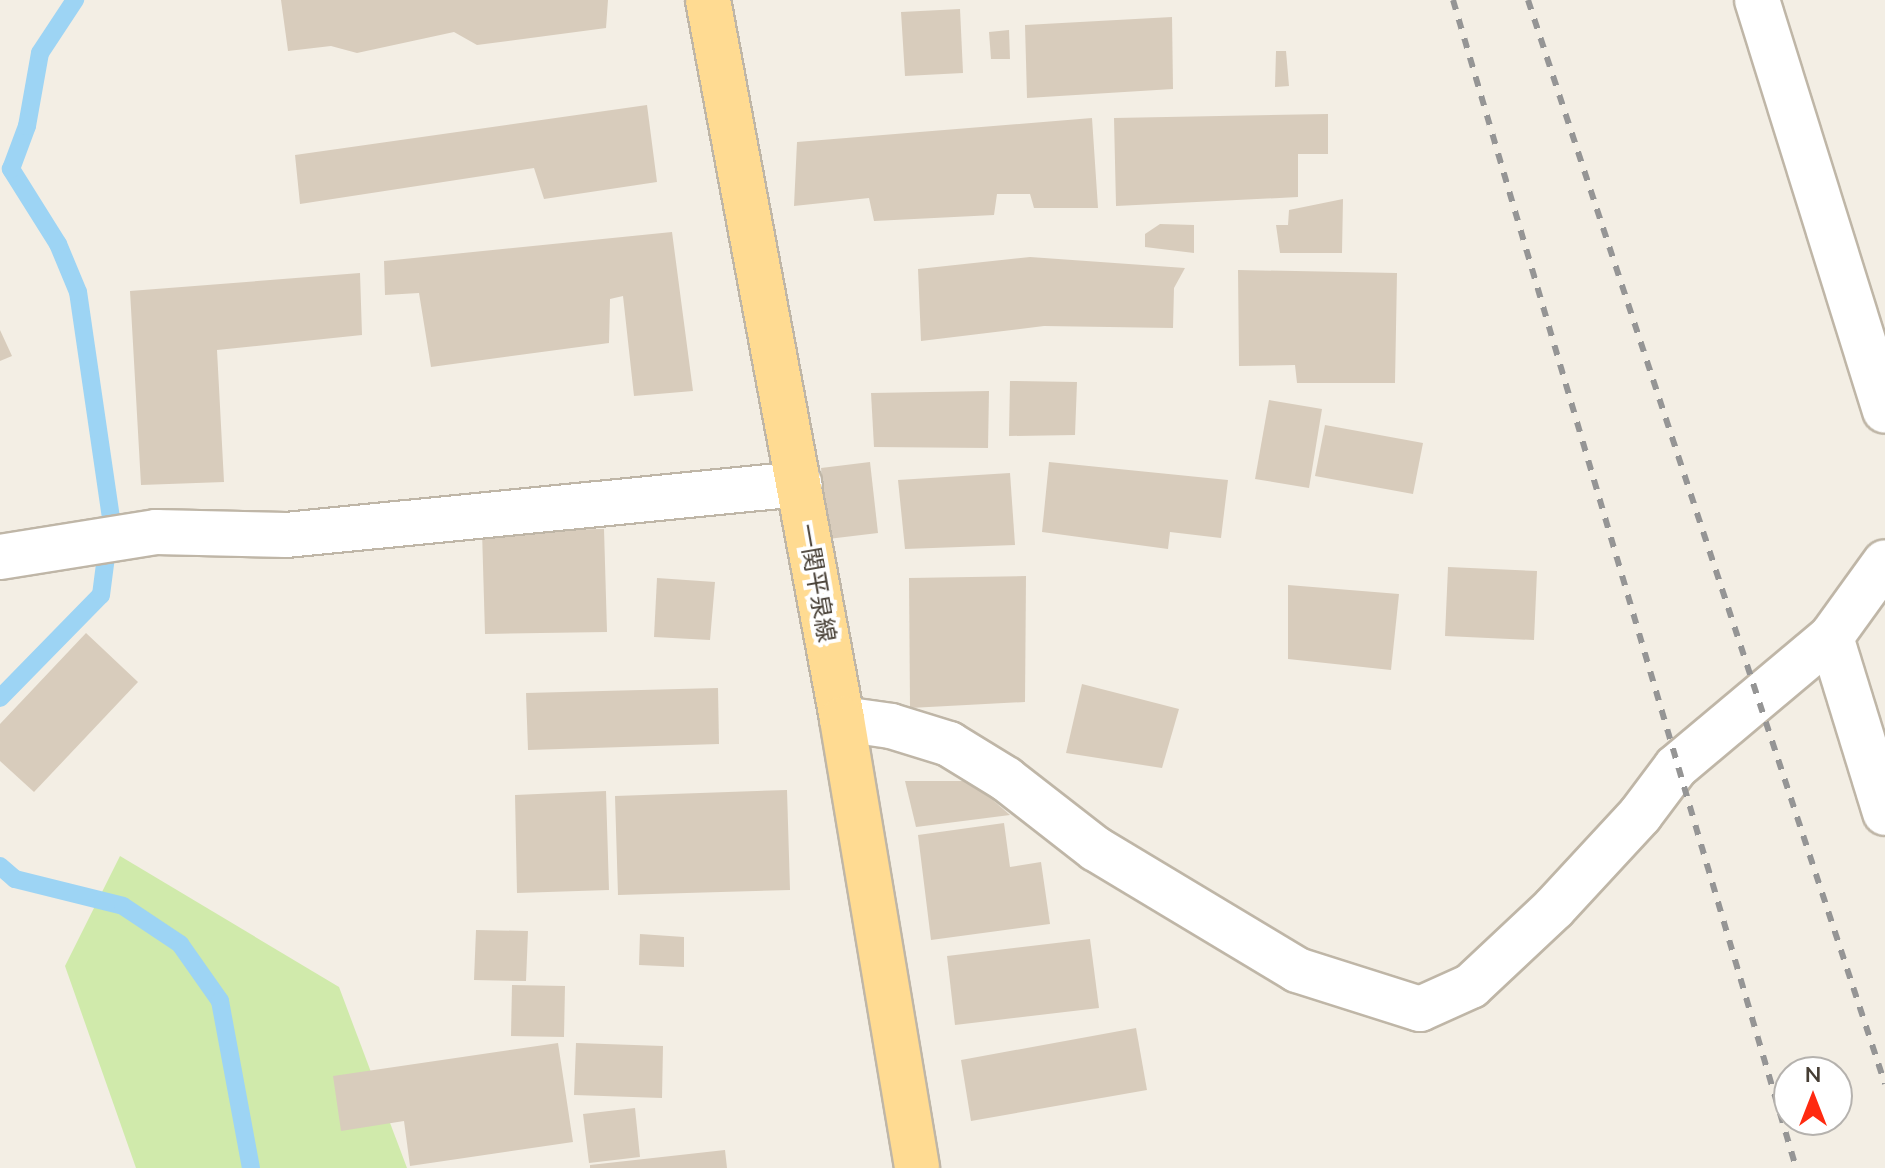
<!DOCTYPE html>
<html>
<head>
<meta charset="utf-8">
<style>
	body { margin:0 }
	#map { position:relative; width:1885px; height:1168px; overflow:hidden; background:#f3eee4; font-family:Mulish,"Noto Sans JP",sans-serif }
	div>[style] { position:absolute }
	.green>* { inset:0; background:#d0eaab }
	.stream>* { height:18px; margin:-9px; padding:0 9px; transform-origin:9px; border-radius:9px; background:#9dd4f4 }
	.building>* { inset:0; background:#d8ccbc }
	.roads { filter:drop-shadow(2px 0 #bfb6a7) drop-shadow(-2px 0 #bfb6a7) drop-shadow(0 2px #bfb6a7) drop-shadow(0 -2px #bfb6a7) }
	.minor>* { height:44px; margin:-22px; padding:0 22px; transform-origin:22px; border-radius:22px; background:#fff }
	.major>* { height:44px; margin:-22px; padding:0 22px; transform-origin:22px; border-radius:22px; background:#ffdb92 }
	.rail>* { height:6px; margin-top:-3px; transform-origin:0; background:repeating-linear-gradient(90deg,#959595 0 10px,transparent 0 20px) }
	span { translate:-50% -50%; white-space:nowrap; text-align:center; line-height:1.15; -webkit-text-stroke:8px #fff; paint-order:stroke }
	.street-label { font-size:24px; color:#463e34 }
	.north { position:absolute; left:1773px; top:1056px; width:80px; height:80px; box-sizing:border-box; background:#fff; border:2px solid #b5b2ae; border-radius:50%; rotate:0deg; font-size:22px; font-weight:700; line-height:32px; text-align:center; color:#463e34 }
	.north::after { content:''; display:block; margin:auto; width:28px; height:36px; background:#ff2a10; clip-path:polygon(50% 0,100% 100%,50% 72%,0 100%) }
</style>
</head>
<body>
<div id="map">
	<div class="green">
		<i style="clip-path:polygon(120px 856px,339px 987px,407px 1168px,136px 1168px,65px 966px)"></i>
	</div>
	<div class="stream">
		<i style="left:0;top:698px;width:144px;rotate:-45.6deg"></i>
		<i style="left:101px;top:595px;width:78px;rotate:-82.6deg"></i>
		<i style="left:111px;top:518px;width:228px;rotate:-98.3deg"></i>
		<i style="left:78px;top:292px;width:52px;rotate:-112.6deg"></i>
		<i style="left:58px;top:244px;width:89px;rotate:-122.1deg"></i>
		<i style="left:11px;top:169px;width:46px;rotate:-69.6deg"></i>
		<i style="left:27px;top:126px;width:74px;rotate:-79.9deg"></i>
		<i style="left:40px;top:53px;width:64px;rotate:-56.6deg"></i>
		<i style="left:0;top:866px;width:20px;rotate:41deg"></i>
		<i style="left:15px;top:879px;width:111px;rotate:14deg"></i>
		<i style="left:123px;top:906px;width:69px;rotate:33.7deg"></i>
		<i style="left:180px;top:944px;width:70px;rotate:54.9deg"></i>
		<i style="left:220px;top:1001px;width:170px;rotate:79.5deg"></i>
	</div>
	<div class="building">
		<i style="clip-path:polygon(281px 0,608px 0,606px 28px,477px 45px,454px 32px,357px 53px,331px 46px,288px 51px)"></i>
		<i style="clip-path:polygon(960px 9px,963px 73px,905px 76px,901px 12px)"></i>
		<i style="clip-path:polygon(1172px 17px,1173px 89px,1027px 98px,1025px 25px)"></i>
		<i style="clip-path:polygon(1009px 30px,1010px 59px,991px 59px,989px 32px)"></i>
		<i style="clip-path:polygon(1276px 51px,1286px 51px,1289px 86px,1275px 87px)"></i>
		<i style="clip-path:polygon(647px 105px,657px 182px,544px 199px,534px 168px,300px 204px,295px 155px)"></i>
		<i style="clip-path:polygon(1328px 114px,1328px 154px,1298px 154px,1298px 197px,1116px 206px,1114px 118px)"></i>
		<i style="clip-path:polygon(1092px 118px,1098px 208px,1034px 208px,1030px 194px,997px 194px,994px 215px,874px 221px,869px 198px,794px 206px,797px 142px)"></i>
		<i style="clip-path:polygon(1343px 199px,1342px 253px,1280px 253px,1276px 225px,1288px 225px,1289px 210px)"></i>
		<i style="clip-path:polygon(1160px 224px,1194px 225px,1194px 253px,1145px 247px,1145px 234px)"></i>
		<i style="clip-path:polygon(672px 232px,693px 391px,634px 396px,623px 296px,610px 299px,609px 343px,431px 367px,419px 293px,385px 295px,384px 261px)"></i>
		<i style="clip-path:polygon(1030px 257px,1185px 268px,1174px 288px,1173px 328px,1044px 326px,921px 341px,918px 269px)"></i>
		<i style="clip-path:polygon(1238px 270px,1397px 273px,1395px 383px,1297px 383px,1295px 365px,1239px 366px)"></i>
		<i style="clip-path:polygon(360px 273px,362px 335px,217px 350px,224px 482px,141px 485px,130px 291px)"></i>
		<i style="clip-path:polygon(0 330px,12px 356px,0 361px)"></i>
		<i style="clip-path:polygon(1010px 381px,1077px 382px,1075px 435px,1009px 436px)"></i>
		<i style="clip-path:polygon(989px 391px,988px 448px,874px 447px,871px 393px)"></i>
		<i style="clip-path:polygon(1269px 400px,1322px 409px,1309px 488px,1255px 479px)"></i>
		<i style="clip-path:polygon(1325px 425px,1423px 443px,1413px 494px,1315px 476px)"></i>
		<i style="clip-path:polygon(870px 462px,878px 533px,828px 539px,821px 468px)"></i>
		<i style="clip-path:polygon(1049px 462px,1228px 480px,1221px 538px,1170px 532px,1168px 549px,1042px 532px)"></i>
		<i style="clip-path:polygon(1010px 473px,1015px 545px,905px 549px,898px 480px)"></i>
		<i style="clip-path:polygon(604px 529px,607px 632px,485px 634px,482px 531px)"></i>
		<i style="clip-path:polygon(1448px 567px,1537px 571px,1534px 640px,1445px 636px)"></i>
		<i style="clip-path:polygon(1026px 576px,1025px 702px,910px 708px,909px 578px)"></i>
		<i style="clip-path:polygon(657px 578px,715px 582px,710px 640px,654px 637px)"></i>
		<i style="clip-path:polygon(1288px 585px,1399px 594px,1391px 670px,1288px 659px)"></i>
		<i style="clip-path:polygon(86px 633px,138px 682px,34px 792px,0 761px,0 724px)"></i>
		<i style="clip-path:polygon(1082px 684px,1179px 709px,1162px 768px,1066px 753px)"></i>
		<i style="clip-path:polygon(718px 688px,719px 744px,528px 750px,526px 693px)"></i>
		<i style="clip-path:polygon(905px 781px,971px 781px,1010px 815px,916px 827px)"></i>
		<i style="clip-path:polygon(787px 790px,790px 890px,618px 895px,615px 796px)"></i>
		<i style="clip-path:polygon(606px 791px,609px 890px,517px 893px,515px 795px)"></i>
		<i style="clip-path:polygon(1004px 823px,1010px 867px,1041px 862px,1050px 924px,931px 940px,918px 835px)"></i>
		<i style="clip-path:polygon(476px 930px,528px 931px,526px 981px,474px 980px)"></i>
		<i style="clip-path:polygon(640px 934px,684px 937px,684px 967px,639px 965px)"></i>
		<i style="clip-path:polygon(1090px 939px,1099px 1008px,955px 1025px,947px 956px)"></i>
		<i style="clip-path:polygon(512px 985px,565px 986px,564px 1037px,511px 1036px)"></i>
		<i style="clip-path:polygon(1136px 1028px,1147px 1090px,971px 1121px,961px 1060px)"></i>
		<i style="clip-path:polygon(558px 1043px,573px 1142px,410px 1166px,404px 1121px,341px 1131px,333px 1076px)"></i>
		<i style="clip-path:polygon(576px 1043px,663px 1046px,662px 1098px,574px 1095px)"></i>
		<i style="clip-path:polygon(635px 1108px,640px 1157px,589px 1163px,583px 1114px)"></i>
		<i style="clip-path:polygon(725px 1150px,727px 1168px,590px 1168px,590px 1165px)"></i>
	</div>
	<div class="roads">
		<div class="minor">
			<i style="left:1757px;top:0;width:430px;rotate:72.7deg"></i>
			<i style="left:0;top:557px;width:158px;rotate:-9.1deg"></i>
			<i style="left:156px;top:532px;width:130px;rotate:1.3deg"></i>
			<i style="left:286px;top:535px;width:516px;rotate:-5.68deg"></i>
			<i style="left:1831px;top:637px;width:184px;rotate:72.9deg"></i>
			<i style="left:842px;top:719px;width:49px;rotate:8.1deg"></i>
			<i style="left:891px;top:726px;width:61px;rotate:17.2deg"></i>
			<i style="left:949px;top:744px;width:67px;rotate:31.6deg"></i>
			<i style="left:1006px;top:779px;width:114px;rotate:37.9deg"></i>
			<i style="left:1096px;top:849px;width:235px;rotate:31deg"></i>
			<i style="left:1297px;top:970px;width:129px;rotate:17.6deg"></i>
			<i style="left:1420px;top:1009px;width:56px;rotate:-24.3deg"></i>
			<i style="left:1471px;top:986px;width:114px;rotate:-43.2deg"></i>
			<i style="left:1554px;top:908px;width:127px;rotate:-47.2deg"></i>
			<i style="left:1640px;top:815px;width:60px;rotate:-53.1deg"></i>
			<i style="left:1676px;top:767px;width:202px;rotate:-40deg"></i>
			<i style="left:1831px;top:637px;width:92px;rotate:-54.2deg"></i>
		</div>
		<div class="major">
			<i style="left:708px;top:0;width:731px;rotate:79.44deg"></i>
			<i style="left:842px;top:719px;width:455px;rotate:80.5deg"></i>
		</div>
	</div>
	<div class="rail">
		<i style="left:1453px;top:0;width:1217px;rotate:73.63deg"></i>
		<i style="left:1528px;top:0;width:1141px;rotate:71.77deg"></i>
	</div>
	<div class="street-label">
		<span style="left:817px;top:583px;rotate:80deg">一関平泉線</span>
	</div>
	<div class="north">N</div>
</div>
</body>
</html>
